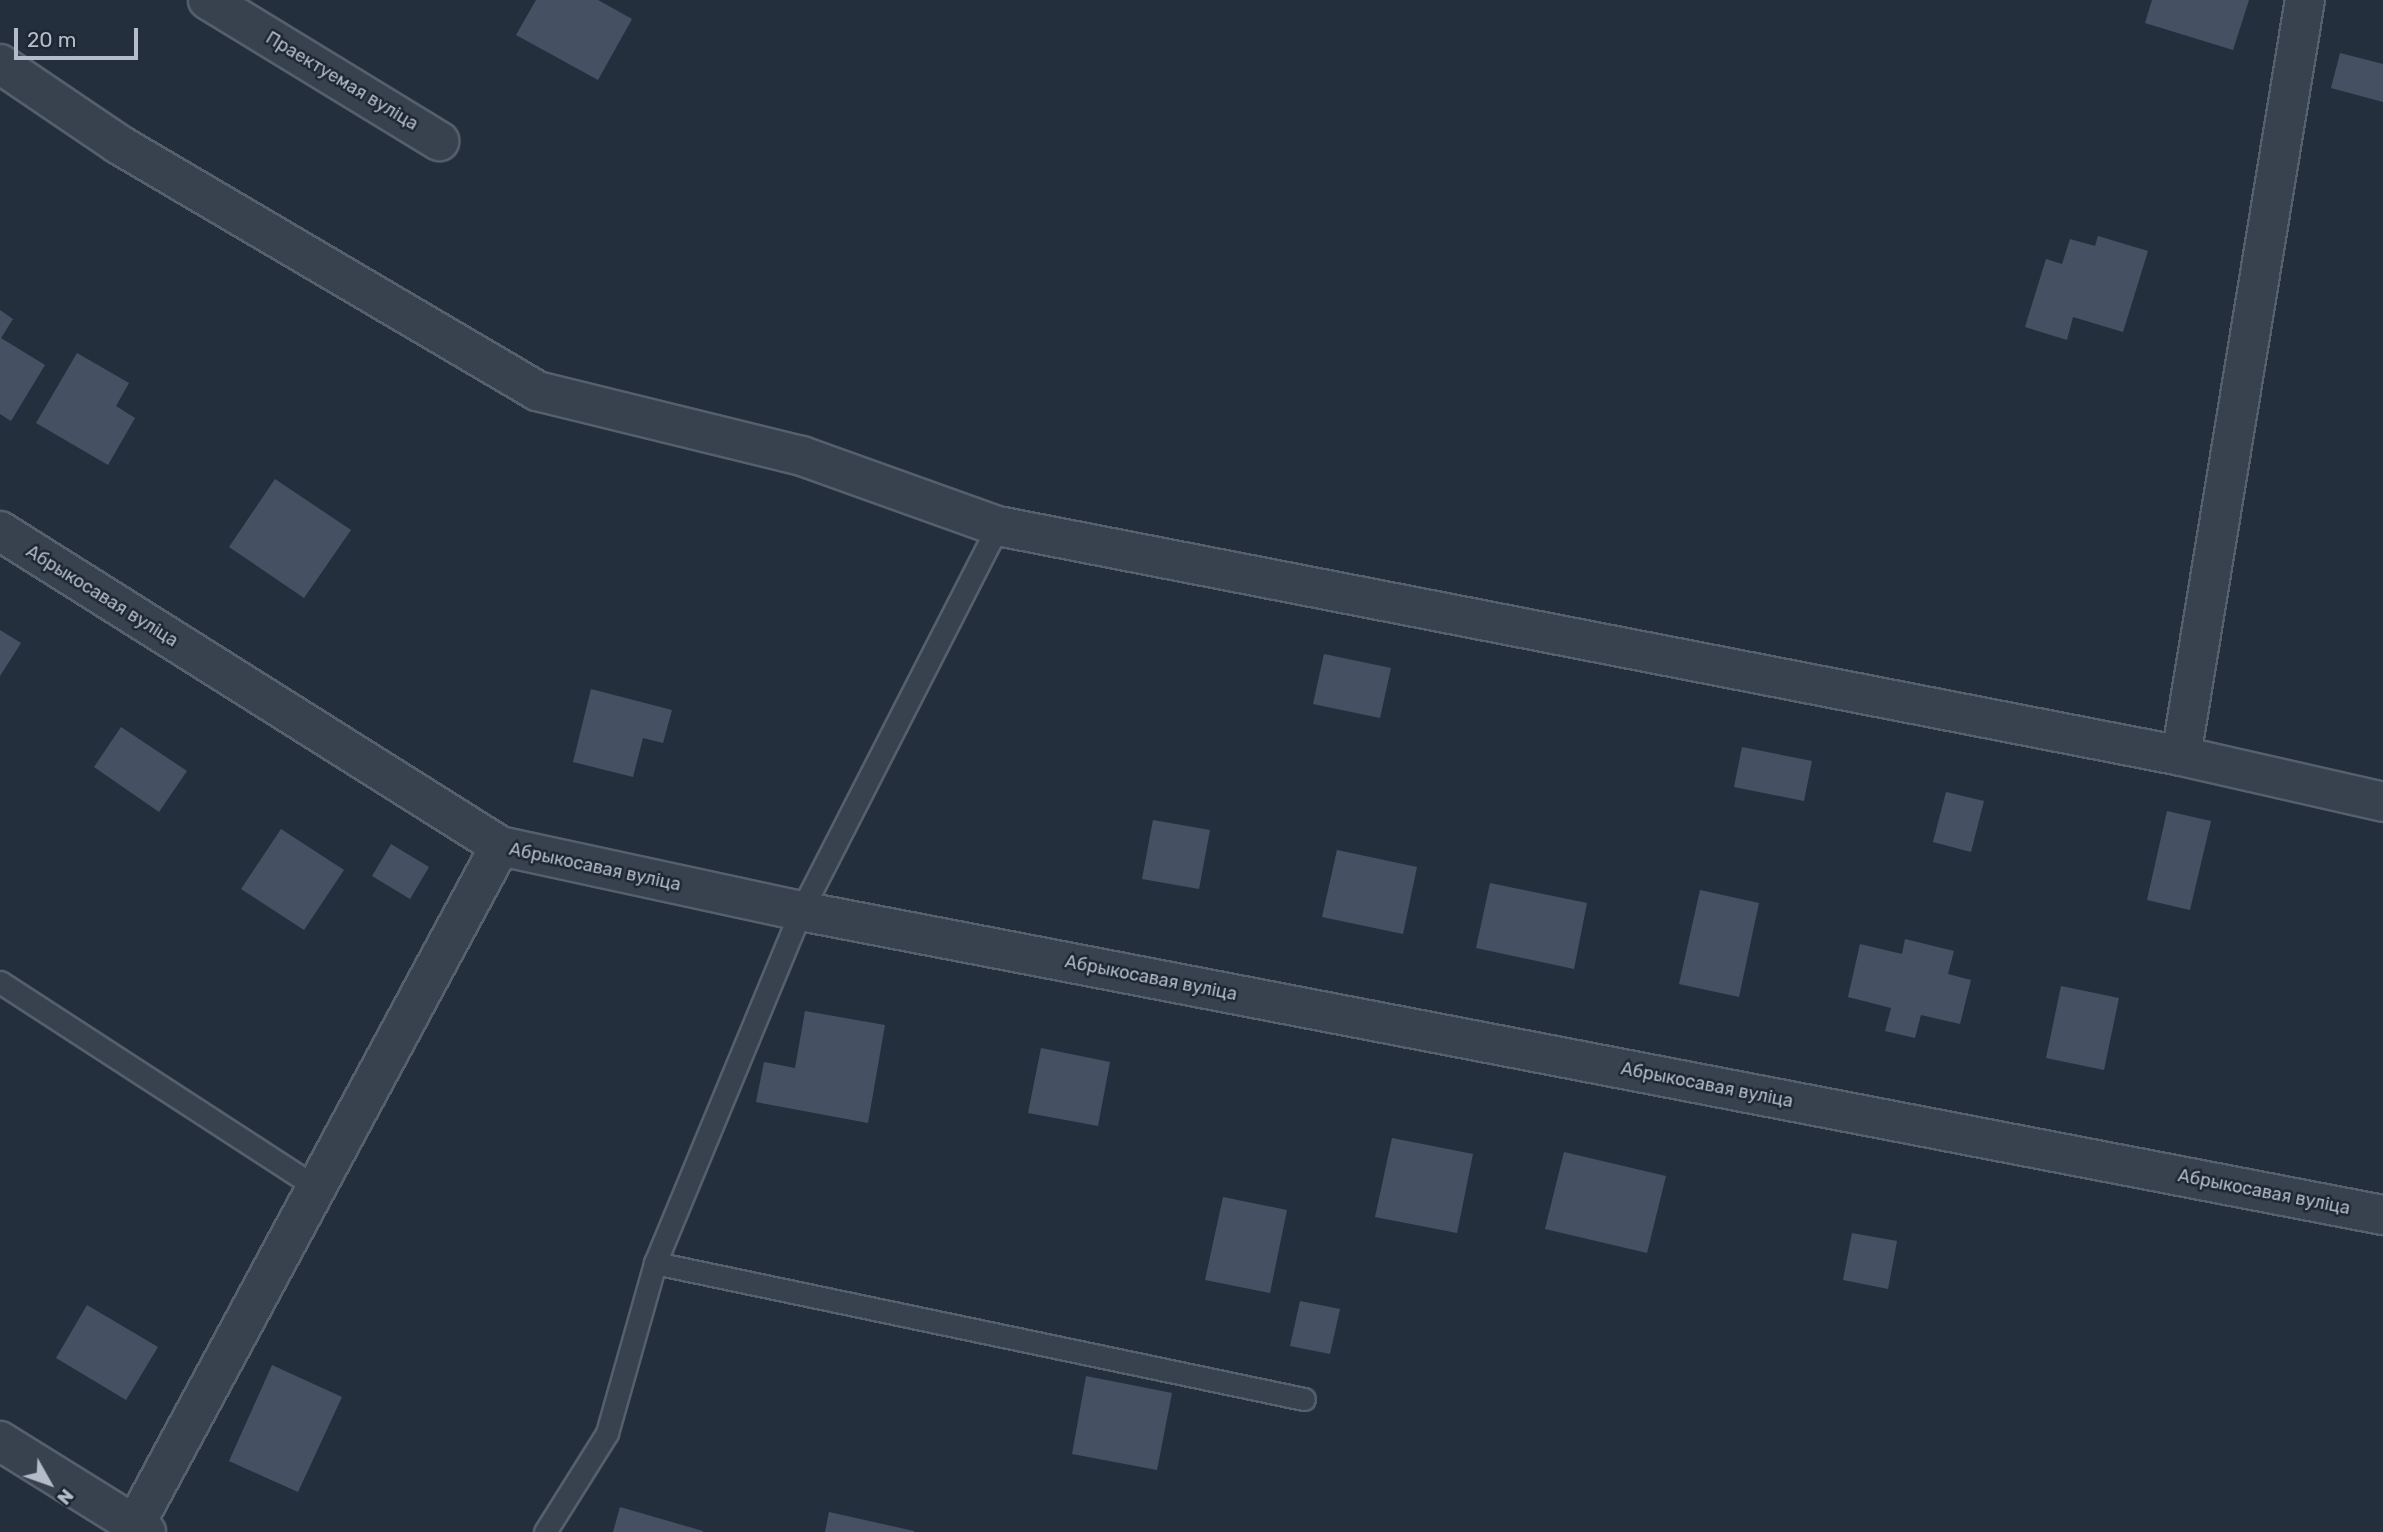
<!DOCTYPE html>
<html>
<head>
<meta charset="utf-8">
<style>
	body { margin:0 }
	#map { position:relative; width:2383px; height:1532px; overflow:hidden; background:#242f3e; font-family:Rubik,sans-serif }
	div>[style] { position:absolute }
	.building>* { inset:0; background:#455162 }
	.roads { filter:drop-shadow(2px 0 #565f6c) drop-shadow(-2px 0 #565f6c) drop-shadow(0 2px #565f6c) drop-shadow(0 -2px #565f6c) }
	.lane>* { height:21px; margin:-10.5px; padding:0 10.5px; transform-origin:10.5px; border-radius:10.5px; background:#38414e }
	.street>* { height:38px; margin:-19px; padding:0 19px; transform-origin:19px; border-radius:19px; background:#38414e }
	span { translate:-50% -50%; white-space:nowrap; text-align:center; line-height:1.15; -webkit-text-stroke:5px #1d2633; paint-order:stroke }
	.street-label { font-size:18px; color:#b4bcc9 }
	.north { position:absolute; left:14px; top:1448px; width:70px; height:70px; -webkit-text-stroke:5px #1d2633; paint-order:stroke; rotate:130deg; font-size:19px; font-weight:700; line-height:28px; text-align:center; color:#b4bcc9 }
	.north::after { content:''; display:block; margin:auto; width:24px; height:32px; background:#b4bcc9; clip-path:polygon(50% 0,100% 100%,50% 72%,0 100%) }
	.scale { position:absolute; left:14px; top:28px; width:124px; height:32px; box-sizing:border-box; border:4px solid #b4bcc9; border-top:0; padding-left:9px; font-size:21px; line-height:24px; white-space:nowrap; color:#b4bcc9; -webkit-text-stroke:5px #1d2633; paint-order:stroke }
</style>
</head>
<body>
<div id="map">
	<div class="building">
		<i style="clip-path:polygon(536px 0,598px 0,632px 19px,598px 80px,516px 35px)"></i>
		<i style="clip-path:polygon(2152px 0,2249px 0,2233px 50px,2145px 23px)"></i>
		<i style="clip-path:polygon(2340px 53px,2383px 64px,2383px 102px,2331px 88px)"></i>
		<i style="clip-path:polygon(2098px 236px,2148px 251px,2123px 332px,2073px 317px,2067px 340px,2025px 327px,2046px 259px,2062px 264px,2070px 239px,2095px 246px)"></i>
		<i style="clip-path:polygon(0 310px,13px 319px,1px 338px,45px 365px,11px 421px,0 414px)"></i>
		<i style="clip-path:polygon(77px 353px,129px 383px,116px 406px,135px 418px,108px 465px,36px 423px)"></i>
		<i style="clip-path:polygon(275px 479px,351px 530px,304px 598px,229px 547px)"></i>
		<i style="clip-path:polygon(0 630px,21px 643px,0 676px)"></i>
		<i style="clip-path:polygon(1324px 654px,1391px 668px,1380px 718px,1313px 704px)"></i>
		<i style="clip-path:polygon(591px 689px,672px 710px,663px 743px,643px 738px,633px 777px,573px 762px)"></i>
		<i style="clip-path:polygon(121px 727px,187px 771px,159px 812px,94px 767px)"></i>
		<i style="clip-path:polygon(1742px 747px,1812px 761px,1804px 801px,1734px 787px)"></i>
		<i style="clip-path:polygon(1946px 792px,1984px 801px,1971px 852px,1933px 842px)"></i>
		<i style="clip-path:polygon(2167px 811px,2211px 821px,2190px 910px,2147px 900px)"></i>
		<i style="clip-path:polygon(1153px 820px,1210px 830px,1199px 889px,1142px 879px)"></i>
		<i style="clip-path:polygon(281px 829px,344px 870px,304px 930px,241px 889px)"></i>
		<i style="clip-path:polygon(391px 844px,429px 867px,410px 899px,372px 876px)"></i>
		<i style="clip-path:polygon(1337px 850px,1417px 867px,1403px 934px,1322px 917px)"></i>
		<i style="clip-path:polygon(1490px 883px,1587px 903px,1574px 969px,1476px 948px)"></i>
		<i style="clip-path:polygon(1700px 890px,1759px 903px,1739px 997px,1679px 984px)"></i>
		<i style="clip-path:polygon(1905px 939px,1954px 951px,1948px 974px,1971px 980px,1960px 1024px,1921px 1015px,1915px 1038px,1885px 1031px,1891px 1008px,1848px 997px,1860px 944px,1902px 954px)"></i>
		<i style="clip-path:polygon(2061px 986px,2119px 998px,2104px 1070px,2046px 1058px)"></i>
		<i style="clip-path:polygon(805px 1011px,885px 1025px,868px 1123px,756px 1102px,764px 1062px,795px 1068px)"></i>
		<i style="clip-path:polygon(1041px 1048px,1110px 1062px,1098px 1126px,1028px 1113px)"></i>
		<i style="clip-path:polygon(1392px 1138px,1473px 1154px,1457px 1233px,1375px 1217px)"></i>
		<i style="clip-path:polygon(1564px 1152px,1666px 1176px,1647px 1253px,1545px 1229px)"></i>
		<i style="clip-path:polygon(1223px 1197px,1287px 1210px,1270px 1293px,1205px 1280px)"></i>
		<i style="clip-path:polygon(1852px 1233px,1897px 1241px,1888px 1289px,1843px 1280px)"></i>
		<i style="clip-path:polygon(1300px 1301px,1340px 1309px,1330px 1354px,1290px 1346px)"></i>
		<i style="clip-path:polygon(87px 1305px,158px 1347px,126px 1400px,56px 1358px)"></i>
		<i style="clip-path:polygon(272px 1365px,342px 1397px,298px 1492px,229px 1461px)"></i>
		<i style="clip-path:polygon(1086px 1376px,1172px 1393px,1157px 1470px,1072px 1454px)"></i>
		<i style="clip-path:polygon(620px 1507px,703px 1531px,703px 1532px,613px 1532px)"></i>
		<i style="clip-path:polygon(829px 1512px,914px 1531px,914px 1532px,825px 1532px)"></i>
	</div>
	<div class="roads">
		<div class="lane">
			<i style="left:0;top:982px;width:377px;rotate:33deg"></i>
			<i style="left:655px;top:1263px;width:663px;rotate:11.84deg"></i>
			<i style="left:545px;top:1532px;width:117px;rotate:-57.9deg"></i>
			<i style="left:607px;top:1433px;width:177px;rotate:-74.2deg"></i>
			<i style="left:655px;top:1263px;width:381px;rotate:-67.5deg"></i>
			<i style="left:801px;top:911px;width:432px;rotate:-62.9deg"></i>
		</div>
		<div class="street">
			<i style="left:208px;top:0;width:271px;rotate:31.4deg"></i>
			<i style="left:0;top:64px;width:143px;rotate:34.1deg"></i>
			<i style="left:118px;top:144px;width:486px;rotate:30.5deg"></i>
			<i style="left:537px;top:391px;width:273px;rotate:13.8deg"></i>
			<i style="left:802px;top:456px;width:208px;rotate:19.7deg"></i>
			<i style="left:998px;top:526px;width:1205px;rotate:11deg"></i>
			<i style="left:2181px;top:756px;width:207px;rotate:12.8deg"></i>
			<i style="left:0;top:531px;width:591px;rotate:32.21deg"></i>
			<i style="left:500px;top:846px;width:308px;rotate:12.2deg"></i>
			<i style="left:801px;top:911px;width:1611px;rotate:10.88deg"></i>
			<i style="left:2181px;top:756px;width:766px;rotate:-80.69deg"></i>
			<i style="left:0;top:1441px;width:172px;rotate:31.9deg"></i>
			<i style="left:131px;top:1532px;width:779px;rotate:-61.72deg"></i>
		</div>
	</div>
	<div class="street-label">
		<span style="left:342px;top:81px;rotate:31deg">Праектуемая вуліца</span>
		<span style="left:102px;top:596px;rotate:32deg">Абрыкосавая вуліца</span>
		<span style="left:595px;top:867px;rotate:12deg">Абрыкосавая вуліца</span>
		<span style="left:1151px;top:978px;rotate:11deg">Абрыкосавая вуліца</span>
		<span style="left:1707px;top:1085px;rotate:11deg">Абрыкосавая вуліца</span>
		<span style="left:2264px;top:1192px;rotate:11deg">Абрыкосавая вуліца</span>
	</div>
	<div class="north">N</div>
	<div class="scale">20 m</div>
</div>
</body>
</html>
